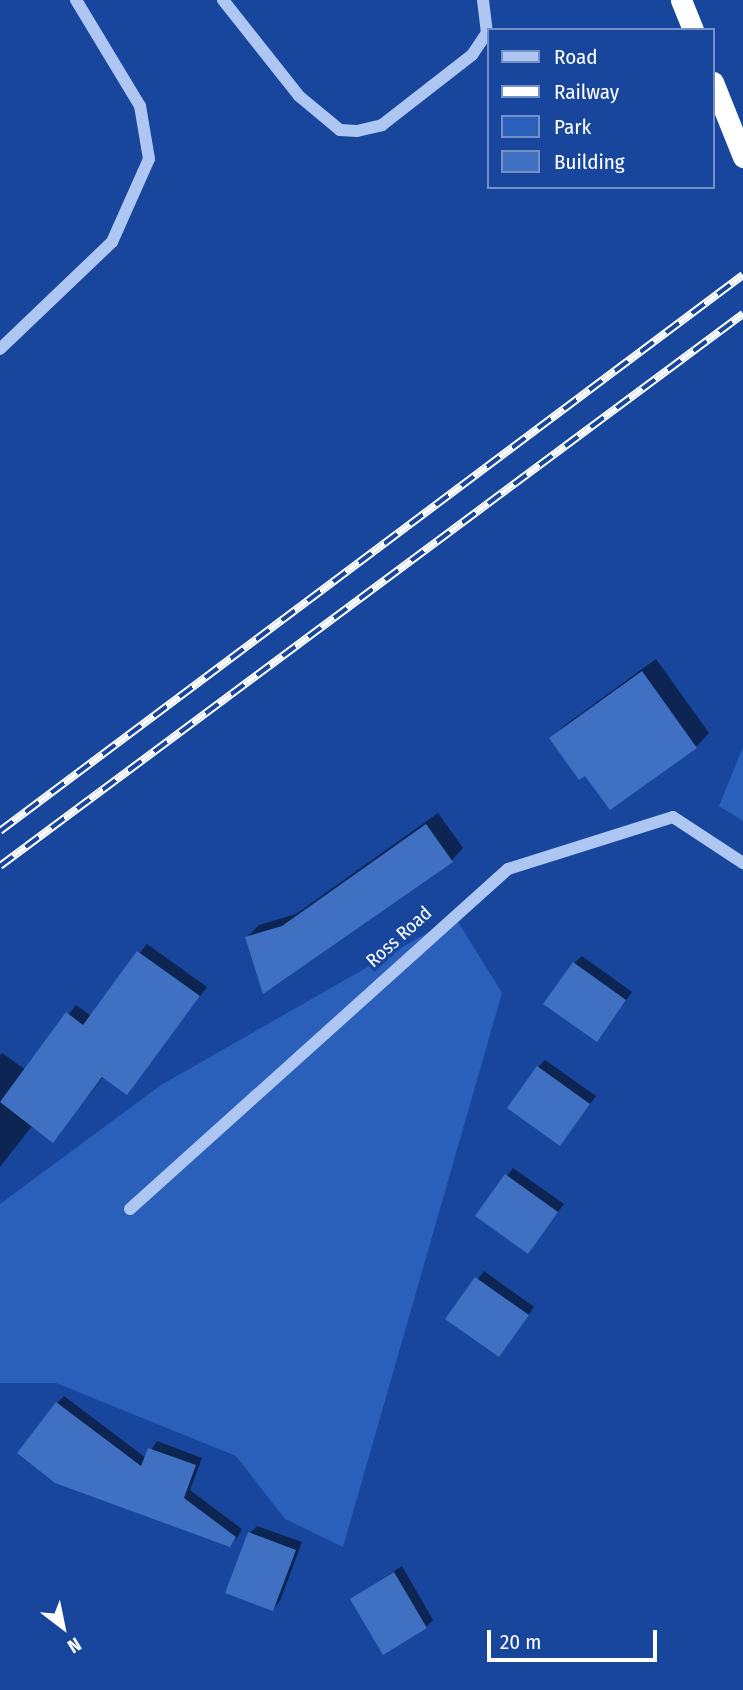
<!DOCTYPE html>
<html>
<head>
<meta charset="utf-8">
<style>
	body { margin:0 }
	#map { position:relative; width:743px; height:1690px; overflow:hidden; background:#17469c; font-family:"Fira Sans Condensed",sans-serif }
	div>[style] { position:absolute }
	.green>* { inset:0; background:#2a5fba }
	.shadow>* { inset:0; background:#0007 }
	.building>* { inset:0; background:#4070c2 }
	.minor>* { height:12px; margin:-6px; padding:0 6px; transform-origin:6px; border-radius:6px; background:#aec7f2 }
	.highway>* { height:21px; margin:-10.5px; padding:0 10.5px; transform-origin:10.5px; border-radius:10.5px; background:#fff }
	.rail>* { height:8px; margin-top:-4px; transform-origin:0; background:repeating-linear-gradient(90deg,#17469c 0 16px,#fff 0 32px); box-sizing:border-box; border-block:2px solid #fff }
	span { translate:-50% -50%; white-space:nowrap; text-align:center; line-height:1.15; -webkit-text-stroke:7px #17469c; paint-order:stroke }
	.street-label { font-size:19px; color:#fff }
	.legend { position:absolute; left:487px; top:28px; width:228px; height:161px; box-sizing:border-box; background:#17469c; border:2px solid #7490c4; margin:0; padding:9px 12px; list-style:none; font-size:21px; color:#fff }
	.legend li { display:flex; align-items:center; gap:14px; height:35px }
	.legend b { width:35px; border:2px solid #7490c4 }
	.north { position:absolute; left:28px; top:1592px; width:70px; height:70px; -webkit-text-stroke:5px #17469c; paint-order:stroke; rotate:148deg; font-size:19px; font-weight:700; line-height:28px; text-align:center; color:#fff }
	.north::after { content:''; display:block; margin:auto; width:24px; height:32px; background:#fff; clip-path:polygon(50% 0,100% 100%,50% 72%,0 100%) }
	.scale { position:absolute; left:487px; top:1630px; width:170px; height:32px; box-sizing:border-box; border:4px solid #fff; border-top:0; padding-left:9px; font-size:21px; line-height:24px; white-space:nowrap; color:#fff; -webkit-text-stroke:5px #17469c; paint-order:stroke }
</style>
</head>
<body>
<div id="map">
	<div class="green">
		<i style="clip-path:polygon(743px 747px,743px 821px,719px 806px)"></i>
		<i style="clip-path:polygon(455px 917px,502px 993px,343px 1547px,285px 1519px,236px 1456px,56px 1383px,0 1383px,0 1204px,161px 1085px)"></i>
	</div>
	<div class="shadow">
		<i style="clip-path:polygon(656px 659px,709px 733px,696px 747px,586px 773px,551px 738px,565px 725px)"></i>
		<i style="clip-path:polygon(438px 813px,463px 848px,452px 860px,264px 991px,247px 937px,259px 925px,296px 914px)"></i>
		<i style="clip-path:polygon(147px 944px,207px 987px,127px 1093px,104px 1076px,53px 1141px,32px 1126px,0 1167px,0 1055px,2px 1053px,26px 1070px,76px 1005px,91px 1016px)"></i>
		<i style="clip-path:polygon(582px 956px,632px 992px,597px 1040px,574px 963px)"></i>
		<i style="clip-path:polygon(545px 1060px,596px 1096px,560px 1144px,538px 1067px)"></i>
		<i style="clip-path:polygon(513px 1168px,564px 1204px,532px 1246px,477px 1215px)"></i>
		<i style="clip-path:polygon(484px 1271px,534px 1307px,506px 1347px,448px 1318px)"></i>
		<i style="clip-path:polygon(64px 1396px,146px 1458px,157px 1441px,202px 1458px,190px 1490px,242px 1529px,237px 1538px,230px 1545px,57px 1403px)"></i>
		<i style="clip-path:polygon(257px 1526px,302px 1542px,280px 1601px,273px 1609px,250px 1533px)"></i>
		<i style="clip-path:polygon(402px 1566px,433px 1620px,426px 1627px,352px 1599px)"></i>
	</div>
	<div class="building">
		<i style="clip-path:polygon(642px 671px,697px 748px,610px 810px,585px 776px,579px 780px,549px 738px)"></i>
		<i style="clip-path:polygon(426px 824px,453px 862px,263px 994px,245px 937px,282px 926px)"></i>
		<i style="clip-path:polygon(137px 951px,200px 996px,127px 1095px,102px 1077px,53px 1143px,0 1102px,66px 1012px,83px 1025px)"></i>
		<i style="clip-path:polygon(573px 962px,626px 1000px,597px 1042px,543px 1004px)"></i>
		<i style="clip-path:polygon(537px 1066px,590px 1104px,560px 1146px,507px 1108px)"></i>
		<i style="clip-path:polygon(505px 1174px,558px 1212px,528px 1254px,475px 1216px)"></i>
		<i style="clip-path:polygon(475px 1277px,529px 1315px,499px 1357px,445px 1319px)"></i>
		<i style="clip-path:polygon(56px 1402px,141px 1466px,148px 1448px,196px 1465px,184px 1498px,236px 1537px,230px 1547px,55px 1483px,17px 1453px)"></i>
		<i style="clip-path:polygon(248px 1532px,296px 1550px,273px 1611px,225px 1593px)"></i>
		<i style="clip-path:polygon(394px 1572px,427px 1628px,383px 1655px,350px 1599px)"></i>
	</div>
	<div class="minor">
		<i style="left:223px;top:0;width:122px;rotate:51.6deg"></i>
		<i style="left:299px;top:96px;width:53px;rotate:39.7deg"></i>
		<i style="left:340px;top:130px;width:17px;rotate:3deg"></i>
		<i style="left:357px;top:131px;width:26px;rotate:-13deg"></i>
		<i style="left:382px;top:125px;width:114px;rotate:-37.9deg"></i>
		<i style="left:472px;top:55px;width:27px;rotate:-56deg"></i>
		<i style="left:487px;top:33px;width:33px;rotate:-97deg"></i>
		<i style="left:0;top:349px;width:155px;rotate:-43.7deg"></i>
		<i style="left:112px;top:242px;width:91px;rotate:-66deg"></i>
		<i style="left:149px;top:159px;width:54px;rotate:-99.6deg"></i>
		<i style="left:140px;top:106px;width:124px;rotate:-121.1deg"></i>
		<i style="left:130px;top:1209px;width:508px;rotate:-41.97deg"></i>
		<i style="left:508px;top:869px;width:173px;rotate:-17.5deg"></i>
		<i style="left:673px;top:817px;width:84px;rotate:33.3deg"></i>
	</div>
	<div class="highway">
		<i style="left:681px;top:0;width:32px;rotate:68deg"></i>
		<i style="left:713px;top:82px;width:81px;rotate:68.2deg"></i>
	</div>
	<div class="rail">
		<i style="left:0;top:831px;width:928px;rotate:-36.81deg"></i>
		<i style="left:0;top:866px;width:926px;rotate:-36.61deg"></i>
	</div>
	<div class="street-label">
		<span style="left:399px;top:937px;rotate:-42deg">Ross Road</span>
	</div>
	<ul class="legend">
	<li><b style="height:9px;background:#aec7f2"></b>Road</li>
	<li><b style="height:9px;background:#fff"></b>Railway</li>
	<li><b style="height:19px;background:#2a5fba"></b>Park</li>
	<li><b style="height:19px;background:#4070c2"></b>Building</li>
	</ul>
	<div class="north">N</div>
	<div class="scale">20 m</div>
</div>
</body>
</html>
